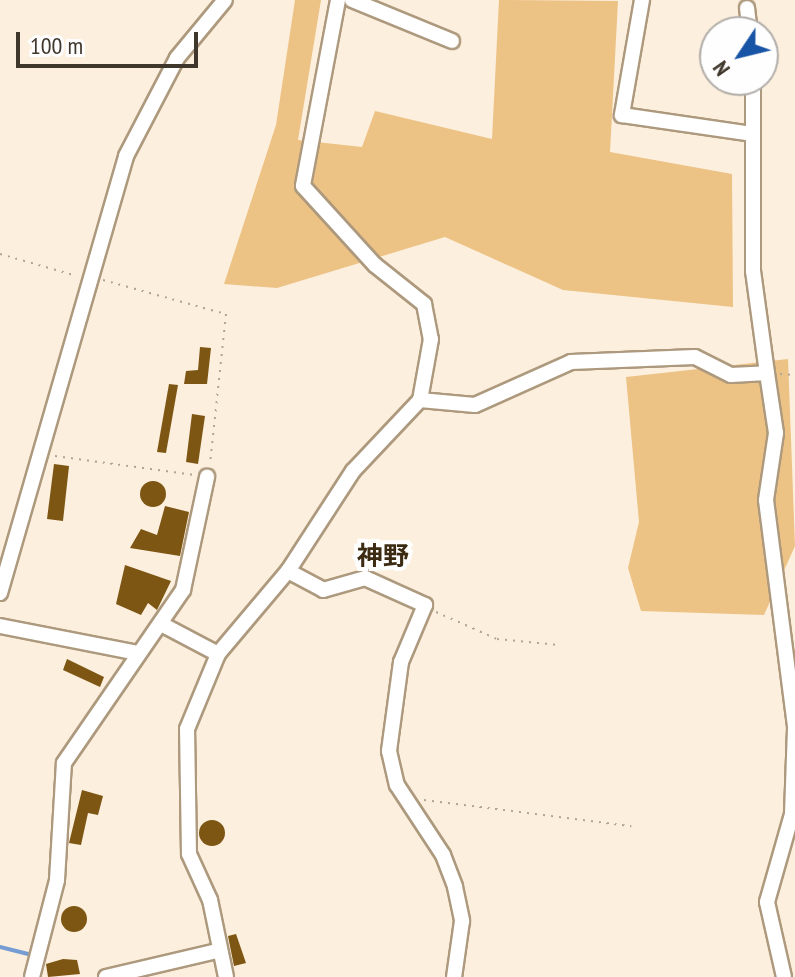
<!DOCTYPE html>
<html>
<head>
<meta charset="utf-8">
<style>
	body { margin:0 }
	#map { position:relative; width:795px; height:977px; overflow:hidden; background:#fcefdd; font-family:"PT Sans Narrow","Noto Sans JP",sans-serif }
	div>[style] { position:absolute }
	.green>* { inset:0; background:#edc285 }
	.stream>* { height:4px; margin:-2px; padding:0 2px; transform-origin:2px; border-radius:2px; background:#769cd4 }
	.building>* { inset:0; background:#7d5614 }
	.round { border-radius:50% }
	.path>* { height:2px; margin-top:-1px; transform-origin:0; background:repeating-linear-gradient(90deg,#b0a495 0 2px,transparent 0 8px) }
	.roads { filter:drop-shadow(2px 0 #ad997d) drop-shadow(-2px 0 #ad997d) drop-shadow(0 2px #ad997d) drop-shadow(0 -2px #ad997d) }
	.minor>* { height:14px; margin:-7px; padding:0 7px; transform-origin:7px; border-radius:7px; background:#fff }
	span { translate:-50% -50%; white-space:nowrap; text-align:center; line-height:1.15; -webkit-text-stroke:8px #fefefe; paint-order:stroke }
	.quarter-label { font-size:26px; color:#3c2b12; font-weight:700 }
	.north { position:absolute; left:699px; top:16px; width:80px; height:80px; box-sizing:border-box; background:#fefefe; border:2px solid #b2aeaa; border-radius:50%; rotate:235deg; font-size:22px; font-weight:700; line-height:32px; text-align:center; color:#40372c }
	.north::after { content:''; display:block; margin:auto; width:28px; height:36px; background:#1854a5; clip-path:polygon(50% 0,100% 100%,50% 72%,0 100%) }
	.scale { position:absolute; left:16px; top:32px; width:182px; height:36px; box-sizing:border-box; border:4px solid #40372c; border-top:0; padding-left:10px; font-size:24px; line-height:28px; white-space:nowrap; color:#40372c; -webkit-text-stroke:6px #fefefe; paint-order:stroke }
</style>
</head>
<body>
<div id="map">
	<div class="green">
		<i style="clip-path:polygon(295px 0,321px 0,298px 140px,362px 147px,375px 111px,492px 139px,499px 0,618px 1px,610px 152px,732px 174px,733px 307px,563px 290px,445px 237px,277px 288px,224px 284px,276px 125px)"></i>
		<i style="clip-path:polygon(788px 359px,795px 546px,764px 615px,641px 611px,628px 568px,639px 522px,626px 377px)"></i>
	</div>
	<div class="stream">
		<i style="left:0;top:947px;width:32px;rotate:14deg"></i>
	</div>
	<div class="building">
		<i style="clip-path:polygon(200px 347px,211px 348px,207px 384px,184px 384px,186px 371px,198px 370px)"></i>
		<i style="clip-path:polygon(169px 384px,178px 385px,166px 453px,157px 452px)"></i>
		<i style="clip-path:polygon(192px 414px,205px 416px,198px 464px,186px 462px)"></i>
		<i style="clip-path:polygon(54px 464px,69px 466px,63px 521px,47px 519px)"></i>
		<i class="round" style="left:140px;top:481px;width:26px;height:26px"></i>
		<i style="clip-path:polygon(165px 506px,189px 512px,180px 556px,130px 548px,141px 529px,157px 535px)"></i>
		<i style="clip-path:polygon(125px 565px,171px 581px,157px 610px,148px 603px,141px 615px,116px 604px)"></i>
		<i style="clip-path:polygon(67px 659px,104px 677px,100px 687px,63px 670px)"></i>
		<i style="clip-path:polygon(82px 790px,103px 796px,98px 815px,88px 813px,81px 845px,69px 843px)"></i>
		<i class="round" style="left:199px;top:820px;width:26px;height:26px"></i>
		<i class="round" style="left:61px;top:906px;width:26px;height:26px"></i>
		<i style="clip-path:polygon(236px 934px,246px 963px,234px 966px,228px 936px)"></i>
		<i style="clip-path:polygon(63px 959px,77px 960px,80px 974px,48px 977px,46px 964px)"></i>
	</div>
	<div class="path">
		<i style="left:0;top:254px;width:80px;rotate:15.9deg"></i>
		<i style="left:103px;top:280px;width:128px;rotate:15.5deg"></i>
		<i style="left:226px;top:314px;width:151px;rotate:96.1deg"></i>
		<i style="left:780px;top:374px;width:15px;rotate:4deg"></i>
		<i style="left:55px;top:456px;width:141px;rotate:7.7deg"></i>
		<i style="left:436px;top:612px;width:67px;rotate:23.9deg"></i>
		<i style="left:497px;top:639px;width:62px;rotate:5.5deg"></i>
		<i style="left:424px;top:800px;width:209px;rotate:7.2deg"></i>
	</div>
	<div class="roads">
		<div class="minor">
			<i style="left:338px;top:0;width:189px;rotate:100.7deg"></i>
			<i style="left:303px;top:186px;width:107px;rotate:47.7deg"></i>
			<i style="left:375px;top:265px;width:63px;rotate:38.5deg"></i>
			<i style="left:424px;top:304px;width:36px;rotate:79deg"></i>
			<i style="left:431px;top:339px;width:62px;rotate:100.2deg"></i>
			<i style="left:352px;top:0;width:108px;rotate:22.3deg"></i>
			<i style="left:642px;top:0;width:117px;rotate:99.9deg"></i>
			<i style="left:622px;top:115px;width:131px;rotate:8.3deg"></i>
			<i style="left:747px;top:8px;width:24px;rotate:83deg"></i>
			<i style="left:767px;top:373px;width:61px;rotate:81.5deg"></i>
			<i style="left:776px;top:433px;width:68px;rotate:98.5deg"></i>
			<i style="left:766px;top:500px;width:229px;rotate:82.7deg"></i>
			<i style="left:288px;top:571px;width:40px;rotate:28deg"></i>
			<i style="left:323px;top:590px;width:44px;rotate:-15.9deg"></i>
			<i style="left:365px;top:578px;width:66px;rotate:24.2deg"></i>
			<i style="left:425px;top:605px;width:62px;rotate:112.8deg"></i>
			<i style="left:401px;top:662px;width:90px;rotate:97.7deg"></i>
			<i style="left:389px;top:751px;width:35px;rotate:77deg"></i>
			<i style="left:397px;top:785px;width:84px;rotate:56.7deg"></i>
			<i style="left:443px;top:855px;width:34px;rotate:69deg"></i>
			<i style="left:455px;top:887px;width:35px;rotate:78deg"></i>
			<i style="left:462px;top:921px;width:57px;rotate:98.1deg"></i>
			<i style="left:0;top:593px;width:455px;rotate:-73.9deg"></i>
			<i style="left:126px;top:156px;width:110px;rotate:-62.5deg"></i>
			<i style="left:177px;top:58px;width:75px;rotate:-50.4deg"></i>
			<i style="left:0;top:626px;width:140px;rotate:11.1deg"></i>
			<i style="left:165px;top:626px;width:60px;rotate:27.8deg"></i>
			<i style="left:32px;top:977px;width:100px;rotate:-75.5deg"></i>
			<i style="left:57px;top:880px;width:117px;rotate:-86.6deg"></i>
			<i style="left:64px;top:763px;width:210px;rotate:-55.5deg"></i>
			<i style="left:183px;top:590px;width:116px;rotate:-78deg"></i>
			<i style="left:106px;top:977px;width:114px;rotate:-13.2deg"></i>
			<i style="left:226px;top:977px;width:79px;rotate:-101.7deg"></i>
			<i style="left:210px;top:900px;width:51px;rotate:-114.5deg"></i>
			<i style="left:189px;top:854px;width:125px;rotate:-90.9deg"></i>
			<i style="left:187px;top:729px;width:81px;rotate:-67.5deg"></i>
			<i style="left:218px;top:654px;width:109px;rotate:-49.9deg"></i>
			<i style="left:288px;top:571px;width:119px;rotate:-57deg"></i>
			<i style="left:353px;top:471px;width:98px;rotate:-46.7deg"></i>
			<i style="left:420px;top:400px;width:55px;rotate:5.2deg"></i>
			<i style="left:475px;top:405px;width:105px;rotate:-24.1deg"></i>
			<i style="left:571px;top:362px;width:124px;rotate:-2.3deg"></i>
			<i style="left:695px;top:357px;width:40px;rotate:26.6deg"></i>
			<i style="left:731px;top:375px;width:36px;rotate:-3deg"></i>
			<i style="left:767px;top:373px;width:103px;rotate:-97.8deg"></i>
			<i style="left:753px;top:271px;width:191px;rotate:-90deg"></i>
			<i style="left:784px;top:977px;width:77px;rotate:-102.8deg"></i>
			<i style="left:767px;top:902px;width:91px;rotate:-74.1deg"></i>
			<i style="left:792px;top:814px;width:85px;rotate:-88deg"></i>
		</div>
	</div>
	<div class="quarter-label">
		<span style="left:383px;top:556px">神野</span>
	</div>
	<div class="north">N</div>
	<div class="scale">100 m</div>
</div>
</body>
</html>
